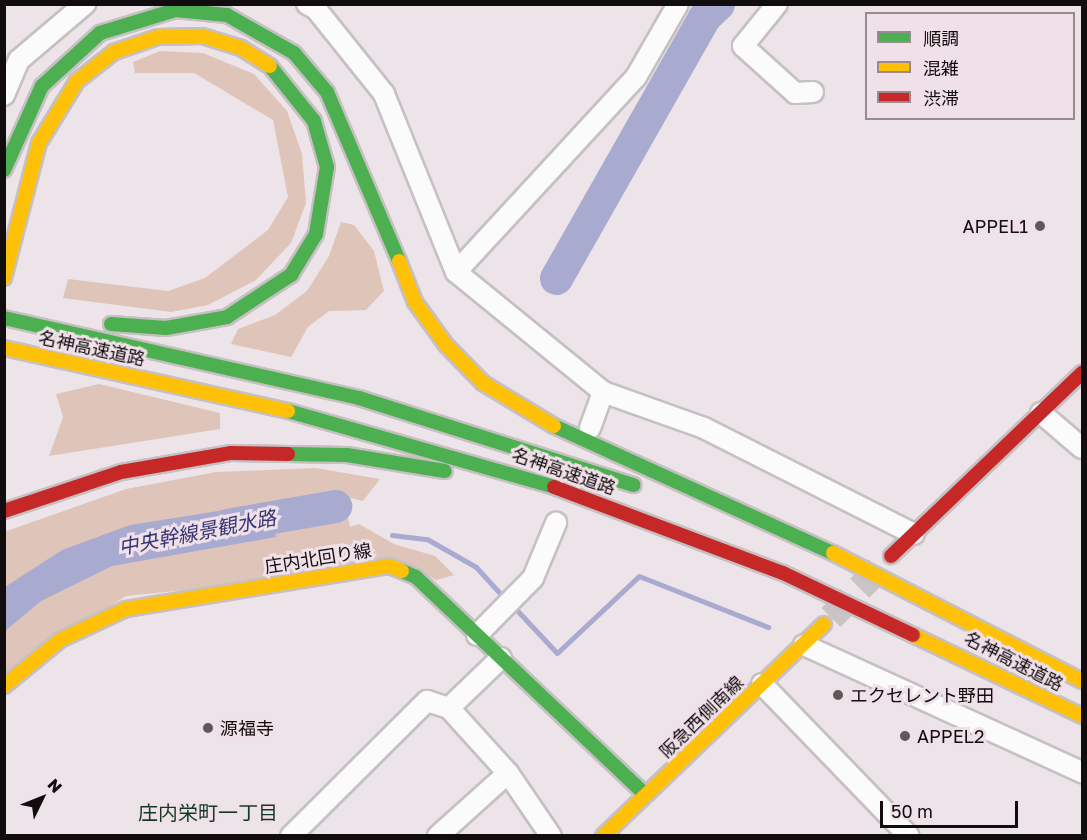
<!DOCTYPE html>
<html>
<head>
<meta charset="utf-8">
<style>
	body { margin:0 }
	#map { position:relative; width:1087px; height:840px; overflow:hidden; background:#ece4e8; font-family:"Golos Text","Noto Sans JP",sans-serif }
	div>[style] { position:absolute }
	.green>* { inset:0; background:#dfc5b9 }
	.water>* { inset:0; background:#a9aad0 }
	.stream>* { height:5px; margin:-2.5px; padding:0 2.5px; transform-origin:2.5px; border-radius:2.5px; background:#a9aad0 }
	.river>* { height:33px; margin:-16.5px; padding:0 16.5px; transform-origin:16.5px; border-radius:16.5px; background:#a9aad0 }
	.secondary-tunnel>* { height:27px; margin-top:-13.5px; transform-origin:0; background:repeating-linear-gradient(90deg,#cbc4c7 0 27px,transparent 0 41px) }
	.roads { filter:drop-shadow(2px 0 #c6c0c2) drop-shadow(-2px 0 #c6c0c2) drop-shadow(0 2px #c6c0c2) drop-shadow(0 -2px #c6c0c2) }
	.street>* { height:20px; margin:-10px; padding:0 10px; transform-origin:10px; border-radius:10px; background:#fcfbfc }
	.fast>* { height:14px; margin:-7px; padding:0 7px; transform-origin:7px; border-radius:7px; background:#4caf50 }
	.slow>* { height:14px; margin:-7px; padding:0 7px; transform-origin:7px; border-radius:7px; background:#ffc107 }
	.jam>* { height:14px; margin:-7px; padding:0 7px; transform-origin:7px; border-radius:7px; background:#c62828 }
	.dots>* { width:16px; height:16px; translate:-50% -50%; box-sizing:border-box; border:3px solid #f0e0e8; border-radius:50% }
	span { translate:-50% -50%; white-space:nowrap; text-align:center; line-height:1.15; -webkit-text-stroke:6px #f0e0e8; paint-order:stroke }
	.poi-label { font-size:18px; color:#110c0e }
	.right { translate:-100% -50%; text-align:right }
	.left { translate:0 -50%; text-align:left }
	.street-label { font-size:18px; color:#110c0e }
	.water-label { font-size:20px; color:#363576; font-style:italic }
	.neighbourhood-label { font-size:20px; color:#123822 }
	.frame { position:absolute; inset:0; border:6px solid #110c0e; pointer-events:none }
	.legend { position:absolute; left:865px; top:12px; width:210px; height:108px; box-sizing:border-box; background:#f0e0e8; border:2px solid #978b91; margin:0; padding:8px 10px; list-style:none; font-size:18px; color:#110c0e }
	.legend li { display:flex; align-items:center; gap:12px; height:30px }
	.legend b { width:30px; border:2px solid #978b91 }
	.north { position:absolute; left:12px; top:768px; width:60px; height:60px; -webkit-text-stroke:4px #f0e0e8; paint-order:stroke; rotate:47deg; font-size:16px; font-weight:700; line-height:24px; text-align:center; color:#110c0e }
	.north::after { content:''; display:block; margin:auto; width:21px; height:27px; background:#110c0e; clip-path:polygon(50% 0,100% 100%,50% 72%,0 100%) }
	.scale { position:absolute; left:880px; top:801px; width:138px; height:27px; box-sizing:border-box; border:3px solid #110c0e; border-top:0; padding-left:8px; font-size:18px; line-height:21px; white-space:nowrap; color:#110c0e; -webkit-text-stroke:4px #f0e0e8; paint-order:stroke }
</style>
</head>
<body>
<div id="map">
	<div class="green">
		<i style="clip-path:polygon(160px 51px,203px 53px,254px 74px,287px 111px,302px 154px,306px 203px,291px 243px,256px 280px,208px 305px,171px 312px,63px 298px,68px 279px,168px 291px,205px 278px,268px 230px,288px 197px,273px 120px,194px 73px,135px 73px,133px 62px)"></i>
		<i style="clip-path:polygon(341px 222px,354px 225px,374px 251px,384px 291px,366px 310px,329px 311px,308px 327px,291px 357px,231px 344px,238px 329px,275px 315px,307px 291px,329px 256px)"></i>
		<i style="clip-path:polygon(99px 384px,220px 413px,220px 429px,49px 456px,63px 417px,56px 394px)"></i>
		<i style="clip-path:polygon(316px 468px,380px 479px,363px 501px,343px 496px,350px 527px,359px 524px,394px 544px,435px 556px,454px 575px,436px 580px,415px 567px,126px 596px,5px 673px,4px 532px,126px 489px,216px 472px)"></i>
	</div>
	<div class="water">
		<i style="clip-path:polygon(269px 503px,276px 537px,112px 566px,41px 601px,5px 631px,5px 587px,62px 550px,130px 525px)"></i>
	</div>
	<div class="stream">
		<i style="left:392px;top:535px;width:35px;rotate:7deg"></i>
		<i style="left:427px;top:539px;width:56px;rotate:29.7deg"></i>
		<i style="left:476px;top:567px;width:45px;rotate:47.7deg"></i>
		<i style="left:513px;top:606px;width:64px;rotate:46.9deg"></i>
		<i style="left:557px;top:653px;width:112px;rotate:-43.2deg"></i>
		<i style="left:639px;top:576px;width:139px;rotate:21.6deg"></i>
	</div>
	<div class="river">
		<i style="left:556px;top:278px;width:300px;rotate:-60.4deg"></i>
		<i style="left:704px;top:17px;width:19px;rotate:-43deg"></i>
		<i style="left:227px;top:525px;width:110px;rotate:-10deg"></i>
	</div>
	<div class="secondary-tunnel">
		<i style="left:831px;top:617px;width:81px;rotate:-45.5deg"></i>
	</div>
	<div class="roads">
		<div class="street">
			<i style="left:307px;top:4px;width:10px;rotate:29deg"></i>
			<i style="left:316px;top:9px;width:109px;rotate:51.3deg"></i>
			<i style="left:384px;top:94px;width:192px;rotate:68deg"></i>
			<i style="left:456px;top:272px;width:190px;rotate:39.2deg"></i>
			<i style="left:603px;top:392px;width:107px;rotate:19.6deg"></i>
			<i style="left:704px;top:428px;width:235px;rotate:26.8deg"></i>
			<i style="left:777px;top:4px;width:54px;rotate:129deg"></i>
			<i style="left:743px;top:46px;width:70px;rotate:42.1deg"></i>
			<i style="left:795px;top:93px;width:18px;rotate:-3deg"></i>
			<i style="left:4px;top:95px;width:38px;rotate:-67deg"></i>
			<i style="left:19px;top:60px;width:87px;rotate:-40.3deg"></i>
			<i style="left:456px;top:272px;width:265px;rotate:-47.3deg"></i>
			<i style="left:636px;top:77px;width:84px;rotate:-60.1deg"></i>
			<i style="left:1041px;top:413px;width:54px;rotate:40.5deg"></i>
			<i style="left:590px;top:428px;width:38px;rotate:-70deg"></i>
			<i style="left:477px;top:635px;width:80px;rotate:-45.5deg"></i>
			<i style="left:533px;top:578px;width:60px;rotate:-67.3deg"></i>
			<i style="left:804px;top:645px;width:306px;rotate:24.6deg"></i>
			<i style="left:762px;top:684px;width:211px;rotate:46deg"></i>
			<i style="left:449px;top:708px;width:88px;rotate:47.8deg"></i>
			<i style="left:508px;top:773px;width:76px;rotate:55.7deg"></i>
			<i style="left:291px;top:836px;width:192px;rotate:-44.8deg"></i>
			<i style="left:427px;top:701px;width:23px;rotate:18deg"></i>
			<i style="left:449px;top:708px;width:72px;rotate:-43.9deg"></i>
			<i style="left:438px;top:836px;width:94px;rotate:-42deg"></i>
		</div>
		<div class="fast">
			<i style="left:4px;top:170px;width:92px;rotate:-65.7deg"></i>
			<i style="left:42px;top:86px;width:79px;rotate:-42.4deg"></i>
			<i style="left:100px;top:33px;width:78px;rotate:-17deg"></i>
			<i style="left:175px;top:10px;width:52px;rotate:5.5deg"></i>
			<i style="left:227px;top:15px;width:77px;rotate:29.6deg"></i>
			<i style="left:294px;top:53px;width:51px;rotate:49.8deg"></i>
			<i style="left:327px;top:92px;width:184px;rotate:66.9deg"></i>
			<i style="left:4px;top:318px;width:364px;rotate:12.7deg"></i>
			<i style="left:359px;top:398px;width:288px;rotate:17.6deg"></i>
			<i style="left:111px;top:324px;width:55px;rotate:4.2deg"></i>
			<i style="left:166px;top:328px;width:62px;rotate:-10.2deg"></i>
			<i style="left:227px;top:317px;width:77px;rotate:-33.3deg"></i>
			<i style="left:291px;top:275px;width:48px;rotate:-58.6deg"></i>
			<i style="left:316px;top:234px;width:68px;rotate:-80.7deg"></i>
			<i style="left:327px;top:167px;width:48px;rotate:-105.8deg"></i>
			<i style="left:314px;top:121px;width:70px;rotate:-128.7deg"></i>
			<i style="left:288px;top:411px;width:277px;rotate:15.9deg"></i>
			<i style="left:554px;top:426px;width:307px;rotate:24.5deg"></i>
			<i style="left:288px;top:454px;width:59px;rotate:1deg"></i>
			<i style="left:347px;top:455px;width:99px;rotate:9.3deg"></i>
			<i style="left:402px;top:571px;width:15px;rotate:23deg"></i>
			<i style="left:416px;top:577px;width:315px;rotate:43.5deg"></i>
		</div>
		<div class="slow">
			<i style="left:399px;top:261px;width:44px;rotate:68.7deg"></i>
			<i style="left:415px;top:302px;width:53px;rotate:54.2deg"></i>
			<i style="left:446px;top:345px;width:53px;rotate:45.8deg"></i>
			<i style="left:483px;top:383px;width:83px;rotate:31.2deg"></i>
			<i style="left:4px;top:278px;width:139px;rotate:-75.5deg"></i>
			<i style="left:39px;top:143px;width:73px;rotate:-58.5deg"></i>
			<i style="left:77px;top:81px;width:47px;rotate:-38.1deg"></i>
			<i style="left:114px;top:52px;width:46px;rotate:-18.8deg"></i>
			<i style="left:158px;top:37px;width:44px;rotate:-1.3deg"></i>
			<i style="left:202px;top:36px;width:41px;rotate:17.1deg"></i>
			<i style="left:241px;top:48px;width:34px;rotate:32deg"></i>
			<i style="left:4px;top:348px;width:291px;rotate:12.5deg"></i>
			<i style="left:833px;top:553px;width:280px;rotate:27.2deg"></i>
			<i style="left:913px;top:635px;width:187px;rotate:25.6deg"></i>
			<i style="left:4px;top:686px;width:72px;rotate:-39.4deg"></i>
			<i style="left:60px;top:640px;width:73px;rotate:-25.2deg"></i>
			<i style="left:126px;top:609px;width:267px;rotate:-9.3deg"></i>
			<i style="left:390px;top:566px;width:13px;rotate:23deg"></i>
			<i style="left:603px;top:836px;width:306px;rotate:-43.8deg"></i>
		</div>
		<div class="jam">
			<i style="left:554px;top:487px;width:245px;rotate:20.6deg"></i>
			<i style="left:783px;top:573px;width:144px;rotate:25.5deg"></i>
			<i style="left:4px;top:511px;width:123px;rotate:-18.4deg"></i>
			<i style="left:121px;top:472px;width:112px;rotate:-9.8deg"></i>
			<i style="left:231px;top:453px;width:57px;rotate:1deg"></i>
			<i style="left:891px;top:556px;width:265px;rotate:-43.8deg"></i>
		</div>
	</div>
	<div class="dots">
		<i style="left:1040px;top:226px;background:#5e585a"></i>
		<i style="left:838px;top:695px;background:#5e585a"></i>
		<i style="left:208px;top:728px;background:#5e585a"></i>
		<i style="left:905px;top:736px;background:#5e585a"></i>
	</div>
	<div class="poi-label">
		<span class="right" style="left:1028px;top:226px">APPEL1</span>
		<span class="left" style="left:850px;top:695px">エクセレント野田</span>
		<span class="left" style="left:220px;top:728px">源福寺</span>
		<span class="left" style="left:917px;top:736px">APPEL2</span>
	</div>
	<div class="street-label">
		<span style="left:92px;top:348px;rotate:12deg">名神高速道路</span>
		<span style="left:564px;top:471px;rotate:19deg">名神高速道路</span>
		<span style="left:318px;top:558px;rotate:-9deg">庄内北回り線</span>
		<span style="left:1014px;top:661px;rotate:27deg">名神高速道路</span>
		<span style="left:701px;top:717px;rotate:-44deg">阪急西側南線</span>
	</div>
	<div class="water-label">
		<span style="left:197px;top:532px;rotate:-11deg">中央幹線景観水路</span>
	</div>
	<div class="neighbourhood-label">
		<span style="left:208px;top:812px">庄内栄町一丁目</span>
	</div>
	<div class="frame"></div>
	<ul class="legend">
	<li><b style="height:8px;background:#4caf50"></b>順調</li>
	<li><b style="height:8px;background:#ffc107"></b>混雑</li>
	<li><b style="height:8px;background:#c62828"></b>渋滞</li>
	</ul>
	<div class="north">N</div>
	<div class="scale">50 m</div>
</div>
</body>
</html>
